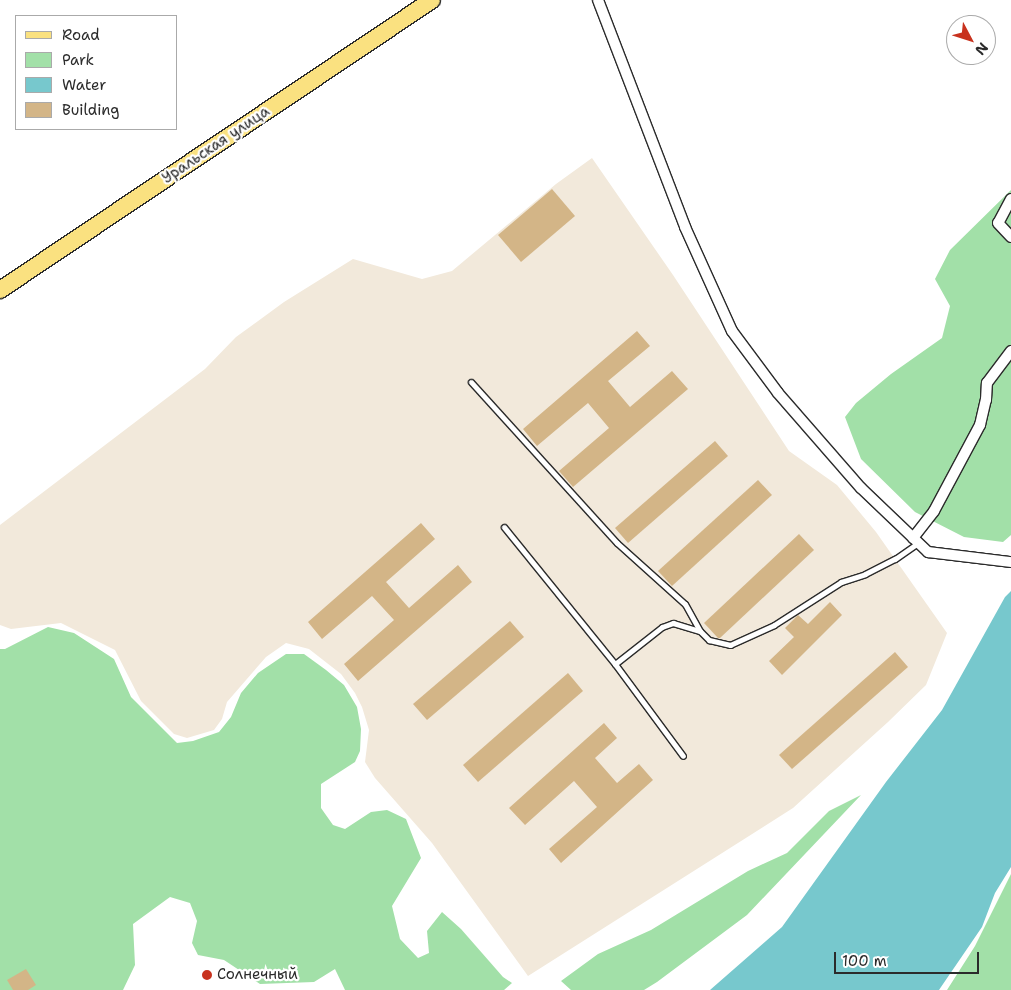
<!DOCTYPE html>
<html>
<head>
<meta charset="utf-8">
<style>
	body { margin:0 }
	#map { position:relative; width:1011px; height:990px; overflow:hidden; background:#fff; font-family:"Shantell Sans",sans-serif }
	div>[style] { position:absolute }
	.built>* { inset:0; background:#f2e9db }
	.green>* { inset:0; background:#a2e0a8 }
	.water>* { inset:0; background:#77c8cd }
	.building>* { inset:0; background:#d3b587 }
	.roads { filter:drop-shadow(1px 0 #2b2b2b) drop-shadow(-1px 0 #2b2b2b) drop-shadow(0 1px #2b2b2b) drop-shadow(0 -1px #2b2b2b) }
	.service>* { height:5px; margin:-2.5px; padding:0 2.5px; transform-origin:2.5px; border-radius:2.5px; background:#fff }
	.minor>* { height:10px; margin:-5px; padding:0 5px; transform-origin:5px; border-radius:5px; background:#fff }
	.primary>* { height:16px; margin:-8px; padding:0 8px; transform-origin:8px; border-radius:8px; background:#fae180 }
	.dots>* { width:14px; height:14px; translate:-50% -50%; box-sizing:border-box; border:2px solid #fff; border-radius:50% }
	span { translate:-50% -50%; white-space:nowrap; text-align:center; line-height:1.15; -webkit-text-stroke:4.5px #fff; paint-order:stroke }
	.street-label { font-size:15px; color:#2b2b2b }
	.poi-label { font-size:15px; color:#2b2b2b }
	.left { translate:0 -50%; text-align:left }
	.legend { position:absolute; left:15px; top:15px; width:162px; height:115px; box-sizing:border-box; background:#fff; border:1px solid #aaa; margin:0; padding:6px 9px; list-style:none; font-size:15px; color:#2b2b2b }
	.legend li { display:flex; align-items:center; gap:10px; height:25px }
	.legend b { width:25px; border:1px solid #aaa }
	.north { position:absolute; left:946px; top:15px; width:50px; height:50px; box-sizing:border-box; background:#fff; border:1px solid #aaa; border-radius:50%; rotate:130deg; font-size:14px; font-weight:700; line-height:20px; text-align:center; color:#2b2b2b }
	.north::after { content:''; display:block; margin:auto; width:18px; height:22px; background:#c8321e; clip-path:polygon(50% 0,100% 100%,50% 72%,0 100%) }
	.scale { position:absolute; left:834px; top:952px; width:145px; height:22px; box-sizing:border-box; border:2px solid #2b2b2b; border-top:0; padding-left:6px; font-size:15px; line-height:18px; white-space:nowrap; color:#2b2b2b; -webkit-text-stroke:4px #fff; paint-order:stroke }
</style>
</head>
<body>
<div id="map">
	<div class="built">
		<i style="clip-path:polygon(592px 158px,673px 275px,789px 451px,837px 485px,876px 532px,947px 633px,926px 685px,888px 722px,793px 808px,528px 976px,432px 843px,375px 778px,365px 762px,369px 730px,362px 707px,355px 693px,341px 674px,309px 649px,286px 643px,266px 657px,227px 702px,222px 719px,214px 730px,187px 738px,174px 734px,141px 701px,115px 650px,61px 623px,11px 629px,0 625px,0 525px,205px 369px,236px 337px,284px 302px,353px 259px,422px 279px,452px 271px,556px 184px)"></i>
	</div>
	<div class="green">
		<i style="clip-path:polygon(1011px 190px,1011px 535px,1003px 542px,964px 537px,915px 512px,861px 459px,845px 417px,856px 403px,891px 374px,942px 338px,950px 306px,935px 279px,950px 250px)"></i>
		<i style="clip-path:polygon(48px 627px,74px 633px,114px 659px,131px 697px,177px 743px,193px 741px,219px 732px,231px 717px,241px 693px,258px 673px,286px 654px,304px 654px,326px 670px,344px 685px,357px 707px,361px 729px,360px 751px,355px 762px,321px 784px,321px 808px,333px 825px,345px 829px,371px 812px,387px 810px,406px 819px,421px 858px,392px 906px,400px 939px,418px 958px,429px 953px,427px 931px,442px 912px,461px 929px,503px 977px,512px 983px,504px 990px,345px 990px,335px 969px,314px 982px,260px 984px,224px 960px,198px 955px,192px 943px,197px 921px,190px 903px,170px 897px,133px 924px,135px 965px,123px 990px,0 990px,0 649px,5px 649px)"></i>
		<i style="clip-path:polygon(861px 795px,747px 915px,657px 982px,644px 990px,571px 990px,561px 981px,598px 954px,651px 930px,748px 871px,787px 853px,829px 811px)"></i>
		<i style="clip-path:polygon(1011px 874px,1011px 990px,947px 990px,975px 946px)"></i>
	</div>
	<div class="water">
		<i style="clip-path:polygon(1011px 591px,1011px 867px,995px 893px,982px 927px,941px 987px,939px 990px,710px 990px,782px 927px,886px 782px,942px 710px,1005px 597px)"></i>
	</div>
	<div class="building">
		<i style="clip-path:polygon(552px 189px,575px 216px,521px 262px,498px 235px)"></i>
		<i style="clip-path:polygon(637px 331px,650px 346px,608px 381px,630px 407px,672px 371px,688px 389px,573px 487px,559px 471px,609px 428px,588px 403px,537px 446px,523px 429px)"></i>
		<i style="clip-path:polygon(715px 441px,728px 456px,628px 543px,615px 528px)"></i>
		<i style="clip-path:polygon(758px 480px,772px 495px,672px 586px,658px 571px)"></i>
		<i style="clip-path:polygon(421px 523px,435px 539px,386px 582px,409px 608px,458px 565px,472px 582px,358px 681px,344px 664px,394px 620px,372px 596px,322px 639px,308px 622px)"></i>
		<i style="clip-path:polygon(799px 534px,814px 550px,720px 638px,718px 638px,704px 623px)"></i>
		<i style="clip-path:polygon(830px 602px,842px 615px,782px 675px,769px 661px,794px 637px,785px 628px,798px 615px,808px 624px)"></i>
		<i style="clip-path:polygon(510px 621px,524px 637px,427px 720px,413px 704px)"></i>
		<i style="clip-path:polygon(895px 652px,908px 667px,792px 769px,779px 755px)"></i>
		<i style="clip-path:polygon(568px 673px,583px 691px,478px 782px,463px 765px)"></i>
		<i style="clip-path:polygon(604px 723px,617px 738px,595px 758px,617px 783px,639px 764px,653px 780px,561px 863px,549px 849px,597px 807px,574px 781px,525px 825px,509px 808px)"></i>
		<i style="clip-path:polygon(26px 969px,36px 985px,28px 990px,13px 990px,7px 980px)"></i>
	</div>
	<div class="roads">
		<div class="service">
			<i style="left:471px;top:382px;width:217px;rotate:47.8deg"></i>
			<i style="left:617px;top:543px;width:91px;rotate:41.9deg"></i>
			<i style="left:685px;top:604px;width:31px;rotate:61deg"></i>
			<i style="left:700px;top:631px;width:13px;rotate:45deg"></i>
			<i style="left:709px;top:640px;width:22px;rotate:13deg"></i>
			<i style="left:730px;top:645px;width:48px;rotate:-24.4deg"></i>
			<i style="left:774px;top:625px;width:80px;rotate:-32.7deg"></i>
			<i style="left:841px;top:582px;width:25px;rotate:-18deg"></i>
			<i style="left:865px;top:574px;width:34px;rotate:-27deg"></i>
			<i style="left:895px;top:559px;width:28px;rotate:-35deg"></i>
			<i style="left:504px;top:527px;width:176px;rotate:51deg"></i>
			<i style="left:615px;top:664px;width:114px;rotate:53.5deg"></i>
			<i style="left:615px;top:664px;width:60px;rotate:-38.2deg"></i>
			<i style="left:662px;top:627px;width:12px;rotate:-20deg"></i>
			<i style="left:673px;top:623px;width:28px;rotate:17deg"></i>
		</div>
		<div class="minor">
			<i style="left:598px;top:0;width:243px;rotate:69deg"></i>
			<i style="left:685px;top:227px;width:114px;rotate:65.7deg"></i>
			<i style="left:732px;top:331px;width:77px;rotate:53.4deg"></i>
			<i style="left:778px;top:393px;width:126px;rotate:48.9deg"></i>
			<i style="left:861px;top:488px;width:93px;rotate:43.7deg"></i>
			<i style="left:928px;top:552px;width:84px;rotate:6.9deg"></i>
			<i style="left:1011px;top:199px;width:27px;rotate:118deg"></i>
			<i style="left:998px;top:223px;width:19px;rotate:47deg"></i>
			<i style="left:913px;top:538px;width:34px;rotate:-52deg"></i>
			<i style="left:934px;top:511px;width:98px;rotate:-61.9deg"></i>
			<i style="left:980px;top:425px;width:26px;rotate:-77deg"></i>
			<i style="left:986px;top:400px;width:17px;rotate:-87deg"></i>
			<i style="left:987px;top:383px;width:40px;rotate:-53deg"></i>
		</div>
		<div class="primary">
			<i style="left:0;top:290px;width:520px;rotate:-33.87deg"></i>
		</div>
	</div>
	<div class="dots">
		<i style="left:207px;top:975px;background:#c8321e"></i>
	</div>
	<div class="street-label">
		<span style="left:216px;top:145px;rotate:-34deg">Уральская улица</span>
	</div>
	<div class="poi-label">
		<span class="left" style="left:217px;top:975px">Солнечный</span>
	</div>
	<ul class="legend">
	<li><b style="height:6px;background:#fae180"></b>Road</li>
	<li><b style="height:14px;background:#a2e0a8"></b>Park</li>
	<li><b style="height:14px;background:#77c8cd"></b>Water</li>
	<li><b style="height:14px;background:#d3b587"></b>Building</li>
	</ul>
	<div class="north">N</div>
	<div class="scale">100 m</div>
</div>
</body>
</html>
